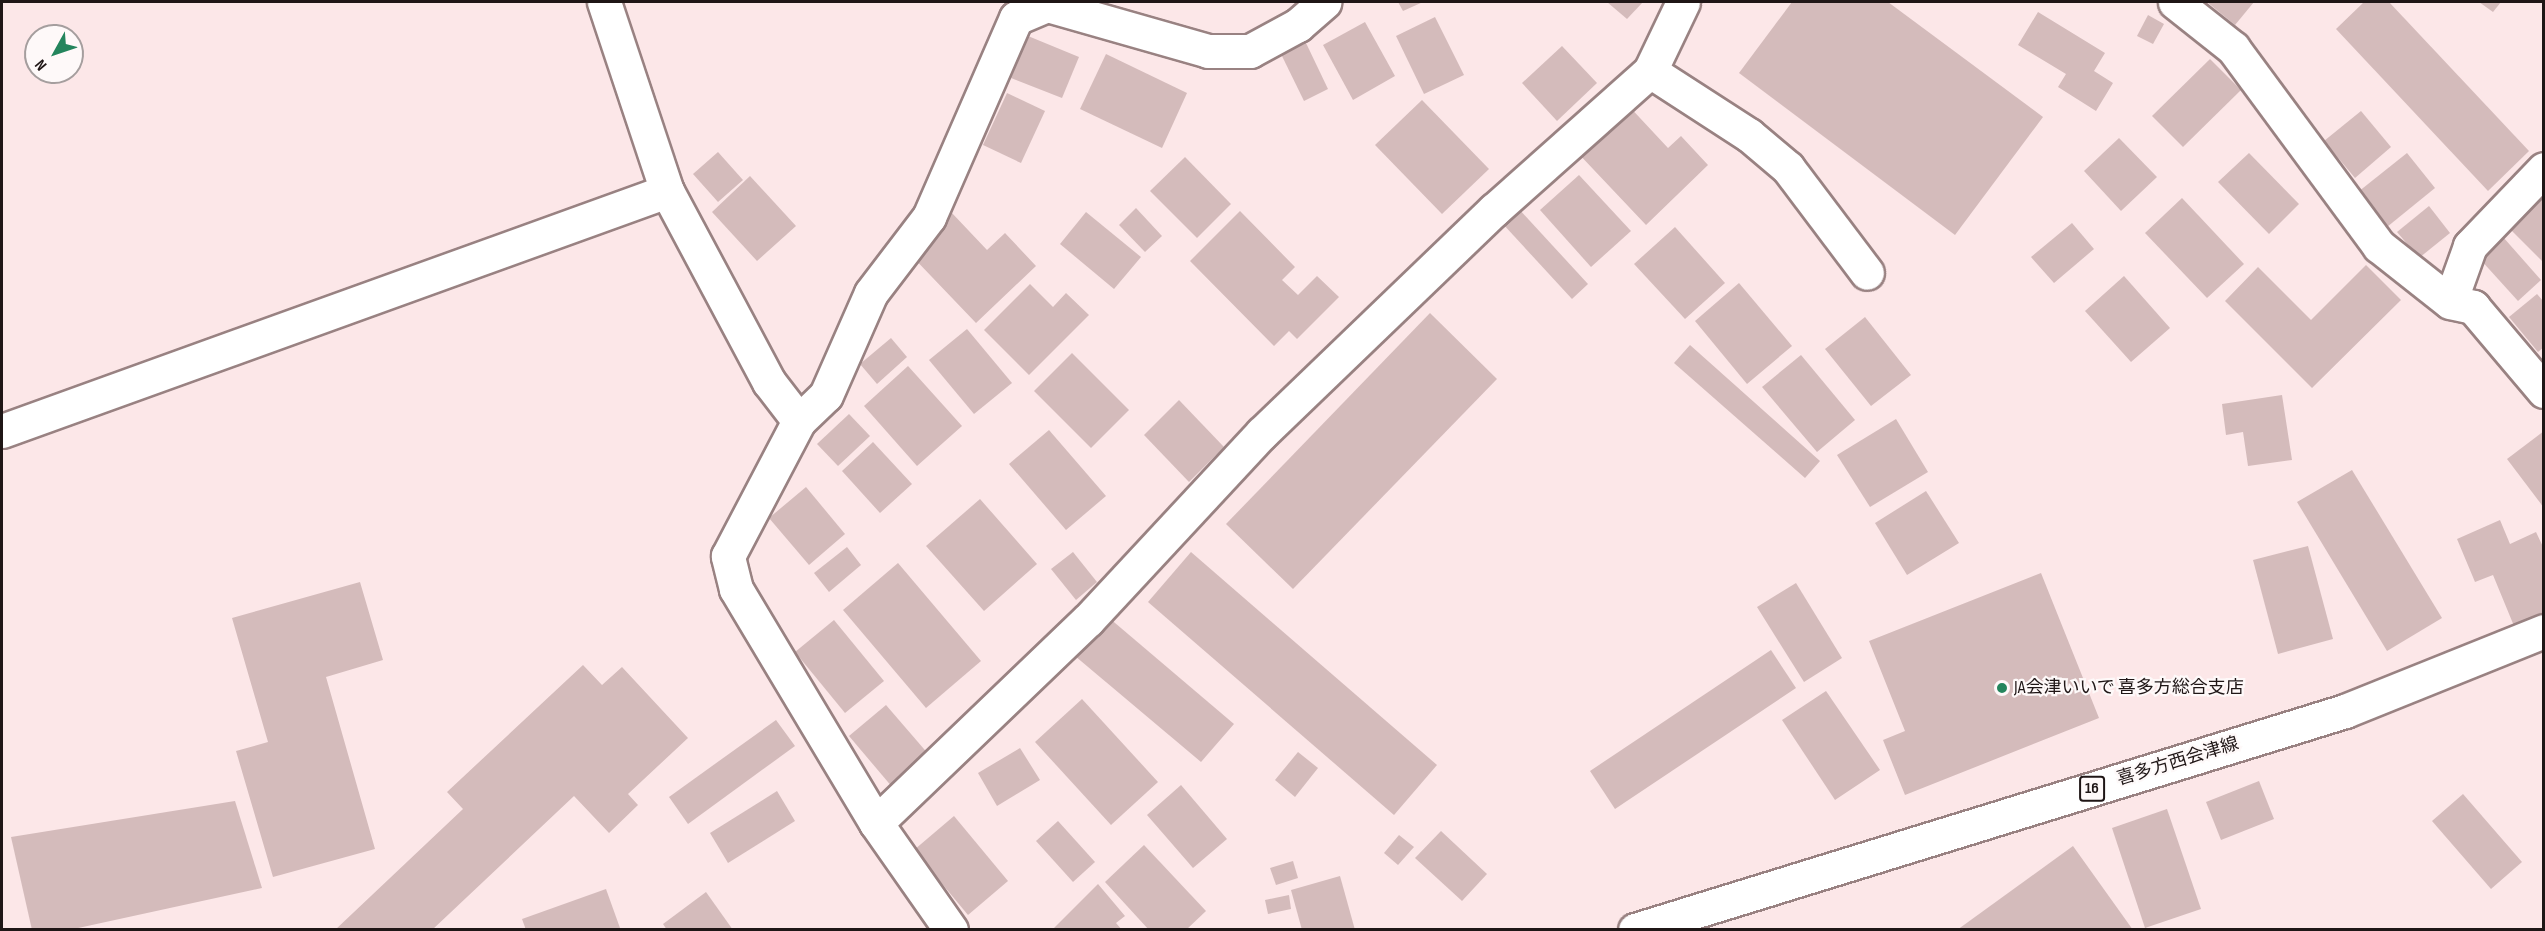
<!DOCTYPE html>
<html>
<head>
<meta charset="utf-8">
<style>
	body { margin:0 }
	#map { position:relative; width:2545px; height:931px; overflow:hidden; background:#fce7e8; font-family:"Sofia Sans Condensed","Noto Sans JP",sans-serif }
	div>[style] { position:absolute }
	.building>* { inset:0; background:#d4bbbb }
	.roads { filter:drop-shadow(2px 0 #998282) drop-shadow(-2px 0 #998282) drop-shadow(0 2px #998282) drop-shadow(0 -2px #998282) }
	.street>* { height:33px; margin:-16.5px; padding:0 16.5px; transform-origin:16.5px; border-radius:16.5px; background:#fff }
	.primary>* { height:33px; margin:-16.5px; padding:0 16.5px; transform-origin:16.5px; border-radius:16.5px; background:#fff }
	.dots>* { width:16px; height:16px; translate:-50% -50%; box-sizing:border-box; border:3px solid #fef9f9; border-radius:50% }
	span { translate:-50% -50%; white-space:nowrap; text-align:center; line-height:1.15; -webkit-text-stroke:4.5px #fef9f9; paint-order:stroke }
	.shield-label span { padding:2px 4px; background:#fef9f9; border:2px solid; border-radius:4px; -webkit-text-stroke-width:0 }
	.shield-label { font-size:16px; color:#1f1616; font-weight:700 }
	.poi-label { font-size:18px; color:#1f1616 }
	.left { translate:0 -50%; text-align:left }
	.street-label { font-size:18px; color:#1f1616 }
	.frame { position:absolute; inset:0; border:3px solid #1f1616; pointer-events:none }
	.north { position:absolute; left:24px; top:24px; width:60px; height:60px; box-sizing:border-box; background:#fef9f9; border:2px solid #a59e9e; border-radius:50%; rotate:230deg; font-size:16px; font-weight:700; line-height:24px; text-align:center; color:#1f1616 }
	.north::after { content:''; display:block; margin:auto; width:21px; height:27px; background:#24855d; clip-path:polygon(50% 0,100% 100%,50% 72%,0 100%) }
</style>
</head>
<body>
<div id="map">
	<div class="building">
		<i style="clip-path:polygon(1398px 2px,1423px 2px,1403px 11px)"></i>
		<i style="clip-path:polygon(1607px 2px,1643px 2px,1627px 19px)"></i>
		<i style="clip-path:polygon(1792px 2px,1888px 2px,2043px 117px,1955px 235px,1739px 73px)"></i>
		<i style="clip-path:polygon(2207px 2px,2254px 2px,2235px 25px)"></i>
		<i style="clip-path:polygon(2364px 2px,2389px 2px,2529px 151px,2488px 191px,2336px 29px)"></i>
		<i style="clip-path:polygon(2479px 2px,2501px 2px,2493px 12px)"></i>
		<i style="clip-path:polygon(2038px 12px,2105px 53px,2094px 71px,2113px 83px,2096px 111px,2058px 87px,2066px 74px,2018px 45px)"></i>
		<i style="clip-path:polygon(2148px 15px,2164px 24px,2153px 44px,2137px 36px)"></i>
		<i style="clip-path:polygon(1435px 17px,1464px 75px,1424px 94px,1396px 36px)"></i>
		<i style="clip-path:polygon(1365px 22px,1395px 76px,1353px 100px,1323px 45px)"></i>
		<i style="clip-path:polygon(1028px 36px,1079px 57px,1062px 98px,1011px 78px)"></i>
		<i style="clip-path:polygon(1306px 43px,1328px 89px,1304px 101px,1281px 54px)"></i>
		<i style="clip-path:polygon(1562px 46px,1597px 83px,1557px 121px,1522px 83px)"></i>
		<i style="clip-path:polygon(1106px 54px,1187px 93px,1162px 148px,1080px 109px)"></i>
		<i style="clip-path:polygon(2210px 59px,2241px 90px,2183px 147px,2152px 116px)"></i>
		<i style="clip-path:polygon(1007px 93px,1045px 111px,1021px 163px,983px 145px)"></i>
		<i style="clip-path:polygon(1422px 100px,1489px 169px,1442px 214px,1375px 145px)"></i>
		<i style="clip-path:polygon(1626px 103px,1668px 148px,1681px 136px,1708px 165px,1646px 225px,1576px 151px)"></i>
		<i style="clip-path:polygon(2361px 111px,2391px 147px,2355px 178px,2324px 141px)"></i>
		<i style="clip-path:polygon(2119px 138px,2157px 177px,2121px 211px,2084px 171px)"></i>
		<i style="clip-path:polygon(718px 152px,743px 180px,718px 202px,693px 174px)"></i>
		<i style="clip-path:polygon(2249px 153px,2299px 204px,2269px 234px,2218px 182px)"></i>
		<i style="clip-path:polygon(2407px 153px,2435px 188px,2387px 227px,2358px 192px)"></i>
		<i style="clip-path:polygon(1185px 157px,1231px 204px,1197px 238px,1150px 191px)"></i>
		<i style="clip-path:polygon(1579px 175px,1631px 231px,1591px 267px,1540px 210px)"></i>
		<i style="clip-path:polygon(750px 176px,796px 226px,757px 261px,712px 212px)"></i>
		<i style="clip-path:polygon(2544px 195px,2544px 263px,2510px 229px)"></i>
		<i style="clip-path:polygon(2182px 198px,2244px 264px,2207px 298px,2145px 233px)"></i>
		<i style="clip-path:polygon(2429px 206px,2450px 233px,2419px 258px,2397px 232px)"></i>
		<i style="clip-path:polygon(1136px 208px,1162px 236px,1145px 252px,1119px 225px)"></i>
		<i style="clip-path:polygon(1518px 208px,1588px 284px,1572px 299px,1502px 223px)"></i>
		<i style="clip-path:polygon(1240px 211px,1295px 267px,1282px 280px,1298px 295px,1317px 276px,1339px 297px,1297px 339px,1289px 331px,1274px 346px,1190px 261px)"></i>
		<i style="clip-path:polygon(951px 212px,987px 250px,1005px 233px,1036px 266px,976px 323px,909px 253px)"></i>
		<i style="clip-path:polygon(1086px 212px,1141px 257px,1114px 289px,1060px 244px)"></i>
		<i style="clip-path:polygon(2072px 223px,2094px 249px,2054px 283px,2031px 257px)"></i>
		<i style="clip-path:polygon(1675px 227px,1725px 283px,1685px 319px,1634px 264px)"></i>
		<i style="clip-path:polygon(2503px 237px,2541px 280px,2518px 301px,2479px 258px)"></i>
		<i style="clip-path:polygon(2366px 265px,2401px 300px,2312px 388px,2225px 301px,2258px 267px,2311px 320px)"></i>
		<i style="clip-path:polygon(2124px 276px,2170px 328px,2131px 362px,2085px 311px)"></i>
		<i style="clip-path:polygon(1739px 283px,1792px 346px,1747px 384px,1695px 321px)"></i>
		<i style="clip-path:polygon(1030px 284px,1053px 307px,1066px 293px,1089px 315px,1029px 375px,984px 330px)"></i>
		<i style="clip-path:polygon(2537px 294px,2544px 302px,2544px 347px,2538px 352px,2509px 317px)"></i>
		<i style="clip-path:polygon(1430px 313px,1497px 379px,1293px 589px,1226px 524px)"></i>
		<i style="clip-path:polygon(1865px 317px,1911px 375px,1871px 406px,1825px 349px)"></i>
		<i style="clip-path:polygon(967px 329px,1012px 383px,974px 414px,929px 360px)"></i>
		<i style="clip-path:polygon(891px 338px,907px 357px,877px 384px,860px 364px)"></i>
		<i style="clip-path:polygon(1690px 345px,1820px 461px,1805px 478px,1674px 363px)"></i>
		<i style="clip-path:polygon(1072px 353px,1129px 410px,1091px 448px,1034px 391px)"></i>
		<i style="clip-path:polygon(1801px 355px,1855px 420px,1817px 452px,1762px 387px)"></i>
		<i style="clip-path:polygon(908px 366px,962px 426px,917px 466px,864px 406px)"></i>
		<i style="clip-path:polygon(2282px 395px,2292px 460px,2248px 466px,2243px 432px,2226px 435px,2222px 404px)"></i>
		<i style="clip-path:polygon(1179px 400px,1224px 447px,1189px 482px,1144px 435px)"></i>
		<i style="clip-path:polygon(849px 414px,870px 436px,838px 466px,817px 444px)"></i>
		<i style="clip-path:polygon(1896px 419px,1928px 472px,1870px 507px,1837px 455px)"></i>
		<i style="clip-path:polygon(1049px 430px,1106px 496px,1066px 530px,1009px 464px)"></i>
		<i style="clip-path:polygon(2544px 431px,2544px 508px,2507px 459px)"></i>
		<i style="clip-path:polygon(873px 442px,912px 484px,880px 513px,842px 471px)"></i>
		<i style="clip-path:polygon(2352px 470px,2442px 618px,2387px 651px,2297px 502px)"></i>
		<i style="clip-path:polygon(806px 487px,845px 534px,809px 565px,769px 518px)"></i>
		<i style="clip-path:polygon(1926px 491px,1959px 543px,1907px 575px,1875px 523px)"></i>
		<i style="clip-path:polygon(980px 499px,1037px 564px,984px 611px,926px 546px)"></i>
		<i style="clip-path:polygon(2500px 520px,2510px 544px,2536px 532px,2544px 549px,2544px 614px,2514px 626px,2493px 575px,2475px 582px,2457px 539px)"></i>
		<i style="clip-path:polygon(2308px 546px,2333px 639px,2278px 654px,2253px 560px)"></i>
		<i style="clip-path:polygon(847px 547px,861px 565px,829px 592px,814px 573px)"></i>
		<i style="clip-path:polygon(1073px 552px,1097px 582px,1076px 600px,1051px 569px)"></i>
		<i style="clip-path:polygon(1191px 552px,1437px 765px,1394px 815px,1148px 602px)"></i>
		<i style="clip-path:polygon(898px 563px,981px 661px,926px 708px,843px 610px)"></i>
		<i style="clip-path:polygon(2041px 573px,2099px 718px,1905px 795px,1883px 740px,1905px 731px,1869px 641px)"></i>
		<i style="clip-path:polygon(360px 582px,383px 660px,326px 677px,375px 849px,273px 877px,236px 751px,268px 742px,232px 618px)"></i>
		<i style="clip-path:polygon(1796px 583px,1842px 658px,1804px 682px,1757px 607px)"></i>
		<i style="clip-path:polygon(1108px 617px,1234px 724px,1201px 762px,1075px 656px)"></i>
		<i style="clip-path:polygon(834px 620px,884px 681px,845px 713px,795px 652px)"></i>
		<i style="clip-path:polygon(1771px 650px,1796px 688px,1615px 809px,1590px 771px)"></i>
		<i style="clip-path:polygon(583px 665px,602px 685px,622px 667px,688px 738px,628px 794px,638px 805px,609px 833px,574px 796px,432px 930px,335px 930px,463px 809px,447px 792px)"></i>
		<i style="clip-path:polygon(1826px 691px,1880px 770px,1835px 800px,1782px 720px)"></i>
		<i style="clip-path:polygon(1082px 699px,1158px 782px,1111px 825px,1035px 742px)"></i>
		<i style="clip-path:polygon(886px 705px,930px 756px,893px 788px,849px 736px)"></i>
		<i style="clip-path:polygon(776px 720px,795px 746px,688px 824px,669px 797px)"></i>
		<i style="clip-path:polygon(1020px 748px,1040px 780px,997px 806px,978px 773px)"></i>
		<i style="clip-path:polygon(1298px 752px,1318px 768px,1295px 797px,1275px 780px)"></i>
		<i style="clip-path:polygon(2259px 781px,2274px 819px,2221px 840px,2206px 802px)"></i>
		<i style="clip-path:polygon(1181px 785px,1227px 839px,1193px 868px,1147px 815px)"></i>
		<i style="clip-path:polygon(777px 791px,795px 821px,728px 863px,710px 833px)"></i>
		<i style="clip-path:polygon(2463px 794px,2522px 862px,2491px 889px,2432px 821px)"></i>
		<i style="clip-path:polygon(235px 801px,262px 888px,69px 930px,32px 930px,11px 837px)"></i>
		<i style="clip-path:polygon(2167px 809px,2201px 909px,2145px 928px,2112px 828px)"></i>
		<i style="clip-path:polygon(954px 816px,1008px 881px,968px 915px,914px 850px)"></i>
		<i style="clip-path:polygon(1058px 821px,1095px 862px,1073px 882px,1036px 841px)"></i>
		<i style="clip-path:polygon(1441px 831px,1487px 874px,1462px 901px,1415px 858px)"></i>
		<i style="clip-path:polygon(1399px 835px,1414px 847px,1398px 865px,1384px 853px)"></i>
		<i style="clip-path:polygon(1144px 845px,1206px 911px,1186px 930px,1149px 930px,1105px 882px)"></i>
		<i style="clip-path:polygon(2073px 846px,2133px 930px,1957px 930px)"></i>
		<i style="clip-path:polygon(1293px 861px,1298px 878px,1276px 885px,1270px 868px)"></i>
		<i style="clip-path:polygon(1340px 876px,1355px 930px,1302px 930px,1291px 890px)"></i>
		<i style="clip-path:polygon(1098px 884px,1125px 916px,1116px 923px,1122px 930px,1052px 930px)"></i>
		<i style="clip-path:polygon(606px 889px,620px 928px,526px 930px,522px 919px)"></i>
		<i style="clip-path:polygon(706px 892px,733px 930px,667px 930px,663px 924px)"></i>
		<i style="clip-path:polygon(1289px 895px,1291px 909px,1268px 914px,1265px 900px)"></i>
	</div>
	<div class="roads">
		<div class="street">
			<i style="left:604px;top:2px;width:199px;rotate:71.6deg"></i>
			<i style="left:667px;top:191px;width:217px;rotate:61.9deg"></i>
			<i style="left:769px;top:382px;width:49px;rotate:52.4deg"></i>
			<i style="left:2175px;top:2px;width:74px;rotate:38.4deg"></i>
			<i style="left:2233px;top:48px;width:246px;rotate:53.6deg"></i>
			<i style="left:2379px;top:246px;width:90px;rotate:38.3deg"></i>
			<i style="left:1650px;top:71px;width:118px;rotate:32.9deg"></i>
			<i style="left:1749px;top:135px;width:51px;rotate:40.2deg"></i>
			<i style="left:1788px;top:168px;width:131px;rotate:53deg"></i>
			<i style="left:2544px;top:169px;width:107px;rotate:133.9deg"></i>
			<i style="left:2470px;top:246px;width:59px;rotate:109.7deg"></i>
			<i style="left:2450px;top:302px;width:24px;rotate:12deg"></i>
			<i style="left:2473px;top:307px;width:110px;rotate:49.8deg"></i>
			<i style="left:2px;top:431px;width:707px;rotate:-19.84deg"></i>
			<i style="left:876px;top:823px;width:294px;rotate:-43.8deg"></i>
			<i style="left:1088px;top:620px;width:255px;rotate:-47.1deg"></i>
			<i style="left:1262px;top:433px;width:322px;rotate:-43.9deg"></i>
			<i style="left:1494px;top:210px;width:209px;rotate:-41.7deg"></i>
			<i style="left:1650px;top:71px;width:76px;rotate:-64.4deg"></i>
			<i style="left:951px;top:930px;width:131px;rotate:-125deg"></i>
			<i style="left:876px;top:823px;width:273px;rotate:-120.9deg"></i>
			<i style="left:736px;top:589px;width:34px;rotate:-104deg"></i>
			<i style="left:728px;top:556px;width:153px;rotate:-62.3deg"></i>
			<i style="left:799px;top:421px;width:37px;rotate:-44deg"></i>
			<i style="left:826px;top:395px;width:111px;rotate:-66.2deg"></i>
			<i style="left:871px;top:293px;width:96px;rotate:-52.7deg"></i>
			<i style="left:929px;top:217px;width:217px;rotate:-66.4deg"></i>
			<i style="left:1016px;top:18px;width:34px;rotate:-23deg"></i>
			<i style="left:1047px;top:5px;width:167px;rotate:15.9deg"></i>
			<i style="left:1208px;top:51px;width:42px"></i>
			<i style="left:1250px;top:51px;width:55px;rotate:-28.4deg"></i>
			<i style="left:1298px;top:25px;width:35px;rotate:-41deg"></i>
		</div>
		<div class="primary">
			<i style="left:1635px;top:930px;width:743px;rotate:-17.14deg"></i>
			<i style="left:2345px;top:711px;width:214px;rotate:-21.9deg"></i>
		</div>
	</div>
	<div class="dots">
		<i style="left:2002px;top:688px;background:#24855d"></i>
	</div>
	<div class="shield-label">
		<span style="left:2092px;top:789px">16</span>
	</div>
	<div class="poi-label">
		<span class="left" style="left:2014px;top:688px">JA会津いいで 喜多方総合支店</span>
	</div>
	<div class="street-label">
		<span style="left:2178px;top:762px;rotate:-17deg">喜多方西会津線</span>
	</div>
	<div class="frame"></div>
	<div class="north">N</div>
</div>
</body>
</html>
